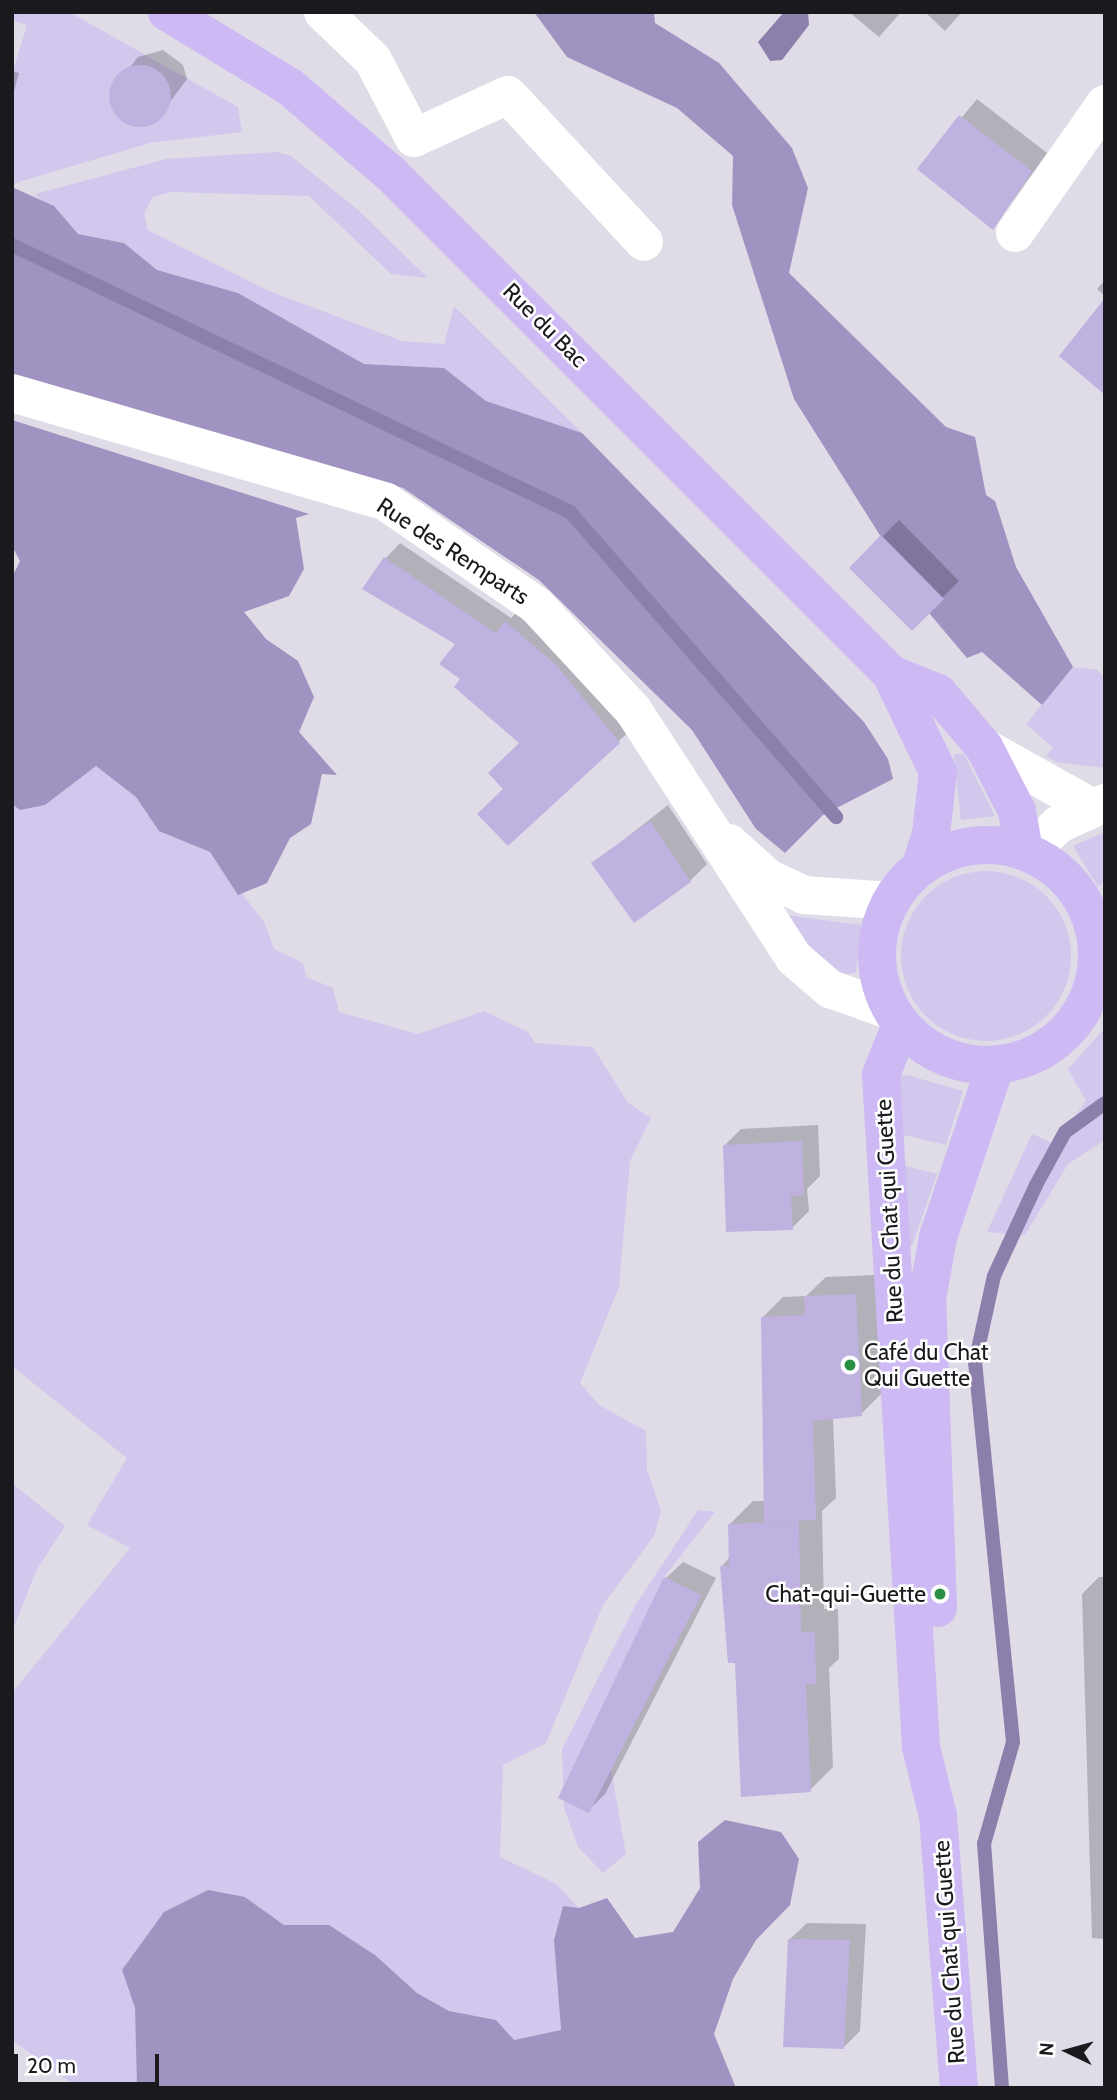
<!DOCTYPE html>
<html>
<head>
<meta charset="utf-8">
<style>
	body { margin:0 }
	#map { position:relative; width:1117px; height:2100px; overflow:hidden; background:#dfdce7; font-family:Cabin,sans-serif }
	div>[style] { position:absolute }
	.green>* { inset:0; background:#d2c7ed }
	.round { border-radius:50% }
	.forest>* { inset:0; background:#a193c1 }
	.water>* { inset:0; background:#8d7fac }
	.shadow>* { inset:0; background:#0003 }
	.stream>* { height:14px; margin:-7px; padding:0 7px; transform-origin:7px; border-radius:7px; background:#8d7fac }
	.building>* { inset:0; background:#bfb1e0 }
	.minor>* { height:38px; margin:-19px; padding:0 19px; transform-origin:19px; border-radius:19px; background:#fff }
	.major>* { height:38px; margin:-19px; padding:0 19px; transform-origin:19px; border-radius:19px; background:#cdb9f3 }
	.major>.ring { margin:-19px; padding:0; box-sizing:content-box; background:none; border:38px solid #cdb9f3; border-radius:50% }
	.dots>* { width:19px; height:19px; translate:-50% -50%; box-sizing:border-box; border:4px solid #fff; border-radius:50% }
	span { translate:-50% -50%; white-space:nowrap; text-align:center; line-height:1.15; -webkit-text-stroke:5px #fff; paint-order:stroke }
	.street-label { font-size:23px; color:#1a191d }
	.poi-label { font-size:23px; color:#1a191d }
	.left { translate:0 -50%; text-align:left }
	.right { translate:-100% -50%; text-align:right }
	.frame { position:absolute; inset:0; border:14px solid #1a191d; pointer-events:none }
	.north { position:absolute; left:1033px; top:2016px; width:70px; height:70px; -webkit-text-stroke:5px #fff; paint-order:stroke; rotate:275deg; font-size:19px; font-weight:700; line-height:28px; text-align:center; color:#1a191d }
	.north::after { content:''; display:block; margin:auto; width:24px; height:32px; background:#1a191d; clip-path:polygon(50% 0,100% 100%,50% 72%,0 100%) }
	.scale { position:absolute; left:14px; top:2054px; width:145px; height:32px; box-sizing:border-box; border:4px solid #1a191d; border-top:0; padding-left:9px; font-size:21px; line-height:24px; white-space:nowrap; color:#1a191d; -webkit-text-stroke:5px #fff; paint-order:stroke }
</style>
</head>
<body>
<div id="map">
	<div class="green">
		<i style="clip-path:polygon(12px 12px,69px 12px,238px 107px,242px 132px,150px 143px,12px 184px,12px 74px,27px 25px,12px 20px)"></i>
		<i style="clip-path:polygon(277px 152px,291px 156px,358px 210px,428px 278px,391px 274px,309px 196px,171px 192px,153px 197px,144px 213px,148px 230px,269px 291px,402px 341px,444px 344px,454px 306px,582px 433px,486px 401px,444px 368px,364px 364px,238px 293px,156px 270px,124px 243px,78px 234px,35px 194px,166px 159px)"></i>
		<i style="clip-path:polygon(1073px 667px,1097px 670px,1105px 678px,1105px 768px,1057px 762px,1046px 756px,1053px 748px,1026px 724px)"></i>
		<i style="clip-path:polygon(954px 754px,964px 754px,995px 816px,961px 820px)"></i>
		<i style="clip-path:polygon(96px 766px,136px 797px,160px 831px,210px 852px,264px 922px,274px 949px,303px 963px,306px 977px,333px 988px,339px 1012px,418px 1034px,484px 1011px,528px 1032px,535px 1043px,593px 1047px,628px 1103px,651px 1118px,630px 1161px,619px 1287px,580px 1383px,599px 1405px,646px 1431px,647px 1470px,661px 1511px,654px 1536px,603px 1605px,546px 1743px,503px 1765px,500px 1857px,556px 1884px,579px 1908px,554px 1940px,561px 2030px,514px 2040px,496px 2020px,449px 2011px,417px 1993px,375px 1955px,329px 1925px,284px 1925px,245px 1897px,122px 1970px,135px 2008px,137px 2088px,79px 2088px,12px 2040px,12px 1693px,130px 1548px,87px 1525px,127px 1458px,12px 1366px,12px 804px,20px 809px,45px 805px)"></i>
		<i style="clip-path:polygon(1105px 832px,1105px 881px,1098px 887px,1073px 846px)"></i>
		<i class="round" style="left:901px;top:871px;width:170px;height:170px"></i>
		<i style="clip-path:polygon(787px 915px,861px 925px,856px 973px,841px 974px,813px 958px)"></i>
		<i style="clip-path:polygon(1105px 1028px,1105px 1140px,1068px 1164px,1025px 1235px,987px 1232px,1032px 1134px,1055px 1144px,1086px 1101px,1068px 1069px)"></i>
		<i style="clip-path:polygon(907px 1075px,963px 1091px,946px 1145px,900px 1134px,900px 1076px)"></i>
		<i style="clip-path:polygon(902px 1165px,937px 1174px,912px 1246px,907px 1246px)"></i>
		<i style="clip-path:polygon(12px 1483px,65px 1526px,36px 1571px,12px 1632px)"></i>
		<i style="clip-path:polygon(698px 1510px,715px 1512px,664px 1577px,611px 1770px,626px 1854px,603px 1873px,578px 1847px,564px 1808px,562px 1749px,635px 1606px)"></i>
	</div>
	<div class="forest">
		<i style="clip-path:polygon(534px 12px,654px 12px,655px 23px,719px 63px,792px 148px,808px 188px,789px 273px,946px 427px,975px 437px,986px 495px,995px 501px,1016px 567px,1073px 667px,1042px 705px,982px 652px,967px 658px,929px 613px,794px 399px,732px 205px,733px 156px,677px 108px,567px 57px)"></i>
		<i style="clip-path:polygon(12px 187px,54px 206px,78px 234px,124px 243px,157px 270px,238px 293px,364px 364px,444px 368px,486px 401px,582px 433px,864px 722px,888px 759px,893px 779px,823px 815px,785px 853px,756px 829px,692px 730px,539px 580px,403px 488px,12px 376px)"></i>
		<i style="clip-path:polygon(12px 420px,309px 514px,296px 518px,304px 569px,289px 596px,244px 612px,266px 639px,298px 661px,314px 697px,299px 732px,337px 775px,322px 774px,311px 824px,290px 838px,267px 883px,238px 895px,210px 852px,159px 831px,136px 797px,96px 766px,45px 805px,20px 810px,12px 804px,12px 577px,20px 561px,12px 546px)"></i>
		<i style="clip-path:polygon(725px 1820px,781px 1832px,799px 1859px,790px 1905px,756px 1940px,733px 1979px,714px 2034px,736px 2088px,137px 2088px,135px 2008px,122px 1970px,164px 1912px,208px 1890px,245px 1897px,284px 1925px,329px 1925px,375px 1955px,417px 1993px,449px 2011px,496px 2020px,514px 2040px,561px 2030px,554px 1940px,563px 1906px,579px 1908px,607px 1898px,635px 1938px,673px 1932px,700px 1888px,698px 1842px)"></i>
	</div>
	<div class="water">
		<i style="clip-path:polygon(784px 12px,808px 12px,809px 25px,782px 60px,770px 61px,758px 42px)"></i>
	</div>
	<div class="shadow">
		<i style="clip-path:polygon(849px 12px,901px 12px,879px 37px)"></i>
		<i style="clip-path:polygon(925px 12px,962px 12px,945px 31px)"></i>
		<i style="clip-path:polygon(163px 50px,183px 65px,187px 79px,158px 118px,137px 125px,115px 111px,112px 90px,138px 57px)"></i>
		<i style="clip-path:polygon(12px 71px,19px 73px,12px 99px)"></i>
		<i style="clip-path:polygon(977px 99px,1047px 153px,993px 228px,919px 169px)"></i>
		<i style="clip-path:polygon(1105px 280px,1105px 296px,1097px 289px)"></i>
		<i style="clip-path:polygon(899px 520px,959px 581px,912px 628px,851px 568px)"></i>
		<i style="clip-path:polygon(400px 543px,511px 618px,522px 607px,634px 727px,618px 742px,506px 788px,521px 742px,462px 679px,457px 643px,385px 559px)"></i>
		<i style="clip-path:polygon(668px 805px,707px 864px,690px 881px,593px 864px)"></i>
		<i style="clip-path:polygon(818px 1125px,820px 1176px,807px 1189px,809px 1211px,792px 1228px,724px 1146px,741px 1129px)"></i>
		<i style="clip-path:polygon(876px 1275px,881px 1394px,861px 1414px,833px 1417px,836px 1498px,822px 1511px,824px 1609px,838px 1609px,839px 1659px,829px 1668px,833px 1767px,810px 1790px,737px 1661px,721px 1567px,730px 1557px,730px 1524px,753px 1501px,765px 1501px,762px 1318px,783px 1297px,806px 1296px,826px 1277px)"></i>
		<i style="clip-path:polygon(683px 1562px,716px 1578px,605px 1794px,588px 1811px,666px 1578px)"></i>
		<i style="clip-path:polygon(1099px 1577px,1105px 1577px,1105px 1939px,1092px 1938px,1082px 1594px)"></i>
		<i style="clip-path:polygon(807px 1923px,866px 1924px,860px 2031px,843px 2048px,790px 1939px)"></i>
	</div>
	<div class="stream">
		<i style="left:12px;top:245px;width:619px;rotate:25.57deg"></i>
		<i style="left:570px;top:512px;width:405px;rotate:48.9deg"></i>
		<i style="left:1002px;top:2088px;width:245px;rotate:-94.2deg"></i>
		<i style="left:984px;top:1844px;width:106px;rotate:-74.1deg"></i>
		<i style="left:1013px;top:1742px;width:381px;rotate:-95.7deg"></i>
		<i style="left:975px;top:1363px;width:89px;rotate:-77.7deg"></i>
		<i style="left:994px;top:1276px;width:100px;rotate:-65.2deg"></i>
		<i style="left:1036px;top:1185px;width:60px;rotate:-61.3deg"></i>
		<i style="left:1065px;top:1132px;width:49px;rotate:-35.9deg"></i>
	</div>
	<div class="building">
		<i class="round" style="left:109px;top:65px;width:62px;height:62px"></i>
		<i style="clip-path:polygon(959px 115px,1032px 171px,993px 230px,917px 169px)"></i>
		<i style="clip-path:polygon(1105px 298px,1105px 395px,1059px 356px)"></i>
		<i style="clip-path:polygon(881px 535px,944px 599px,912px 631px,849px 568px)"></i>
		<i style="clip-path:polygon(384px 557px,496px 633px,505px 621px,556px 665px,620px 743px,508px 846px,477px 814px,503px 789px,488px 773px,519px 743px,454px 687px,460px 679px,439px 664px,455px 644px,362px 589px)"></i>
		<i style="clip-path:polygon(650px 821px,691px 882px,634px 923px,591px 863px)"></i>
		<i style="clip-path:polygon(802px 1141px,804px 1195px,791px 1196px,793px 1230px,726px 1232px,723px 1145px)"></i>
		<i style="clip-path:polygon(856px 1294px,862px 1416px,813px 1421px,816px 1520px,764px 1522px,761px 1317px,805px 1315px,804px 1296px)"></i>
		<i style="clip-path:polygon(799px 1521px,801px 1632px,815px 1632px,816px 1684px,806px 1684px,811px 1792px,741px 1797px,735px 1663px,728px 1663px,720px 1566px,729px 1566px,728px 1524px)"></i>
		<i style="clip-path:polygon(664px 1577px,701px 1595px,589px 1813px,558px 1798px)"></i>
		<i style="clip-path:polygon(788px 1939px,850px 1940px,844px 2049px,783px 2047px)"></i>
	</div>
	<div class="minor">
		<i style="left:323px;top:12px;width:69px;rotate:43.8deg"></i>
		<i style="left:373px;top:60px;width:88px;rotate:62.3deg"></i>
		<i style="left:414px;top:138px;width:103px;rotate:-24.6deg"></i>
		<i style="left:508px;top:95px;width:200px;rotate:47.2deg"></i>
		<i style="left:1015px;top:233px;width:157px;rotate:-55.1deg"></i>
		<i style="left:12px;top:393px;width:390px;rotate:16.2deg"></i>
		<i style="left:386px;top:502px;width:182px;rotate:34.5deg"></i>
		<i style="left:536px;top:605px;width:143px;rotate:47.3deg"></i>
		<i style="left:633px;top:710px;width:296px;rotate:57deg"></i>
		<i style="left:794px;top:958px;width:48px;rotate:40.7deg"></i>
		<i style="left:830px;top:989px;width:66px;rotate:19.5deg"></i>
		<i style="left:984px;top:747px;width:123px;rotate:29.3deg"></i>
		<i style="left:729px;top:843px;width:52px;rotate:41.9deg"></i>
		<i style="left:768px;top:878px;width:40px;rotate:25deg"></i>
		<i style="left:804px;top:895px;width:87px;rotate:3.9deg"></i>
		<i style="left:1032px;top:850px;width:37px;rotate:-44deg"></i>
		<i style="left:1059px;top:824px;width:51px;rotate:-24.5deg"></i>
		<i style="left:1098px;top:940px;width:16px;rotate:-63deg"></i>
	</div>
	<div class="major">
		<i style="left:167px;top:12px;width:144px;rotate:31.4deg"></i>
		<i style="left:290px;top:87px;width:133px;rotate:40.7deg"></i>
		<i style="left:391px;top:174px;width:707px;rotate:45deg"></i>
		<i style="left:891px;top:674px;width:109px;rotate:64.4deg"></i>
		<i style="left:938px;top:772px;width:62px;rotate:96.4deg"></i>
		<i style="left:931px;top:834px;width:35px;rotate:108deg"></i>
		<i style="left:891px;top:674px;width:51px;rotate:22deg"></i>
		<i style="left:938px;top:693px;width:71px;rotate:49.6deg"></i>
		<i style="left:984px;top:747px;width:72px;rotate:62.7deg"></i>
		<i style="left:1017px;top:811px;width:36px;rotate:80deg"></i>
		<i class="ring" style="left:877px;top:845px;width:182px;height:182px"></i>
		<i style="left:900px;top:1027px;width:52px;rotate:111.6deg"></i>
		<i style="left:881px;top:1075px;width:673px;rotate:86.59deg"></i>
		<i style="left:921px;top:1747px;width:71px;rotate:76.2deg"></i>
		<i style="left:938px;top:1816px;width:273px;rotate:85.6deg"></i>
		<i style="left:938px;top:1608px;width:309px;rotate:-92deg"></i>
		<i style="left:927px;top:1299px;width:63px;rotate:-79.9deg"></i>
		<i style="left:938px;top:1237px;width:182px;rotate:-71.5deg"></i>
	</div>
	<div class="dots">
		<i style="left:850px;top:1365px;background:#2a8f45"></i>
		<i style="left:940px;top:1594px;background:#2a8f45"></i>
	</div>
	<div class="street-label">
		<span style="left:545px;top:325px;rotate:45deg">Rue du Bac</span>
		<span style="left:453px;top:551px;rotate:33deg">Rue des Remparts</span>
		<span style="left:889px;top:1211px;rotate:-93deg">Rue du Chat qui Guette</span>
		<span style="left:949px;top:1952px;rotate:-94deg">Rue du Chat qui Guette</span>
	</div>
	<div class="poi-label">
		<span class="left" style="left:864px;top:1365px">Café du Chat<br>Qui Guette</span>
		<span class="right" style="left:926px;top:1594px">Chat-qui-Guette</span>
	</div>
	<div class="frame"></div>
	<div class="north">N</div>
	<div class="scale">20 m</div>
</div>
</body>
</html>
